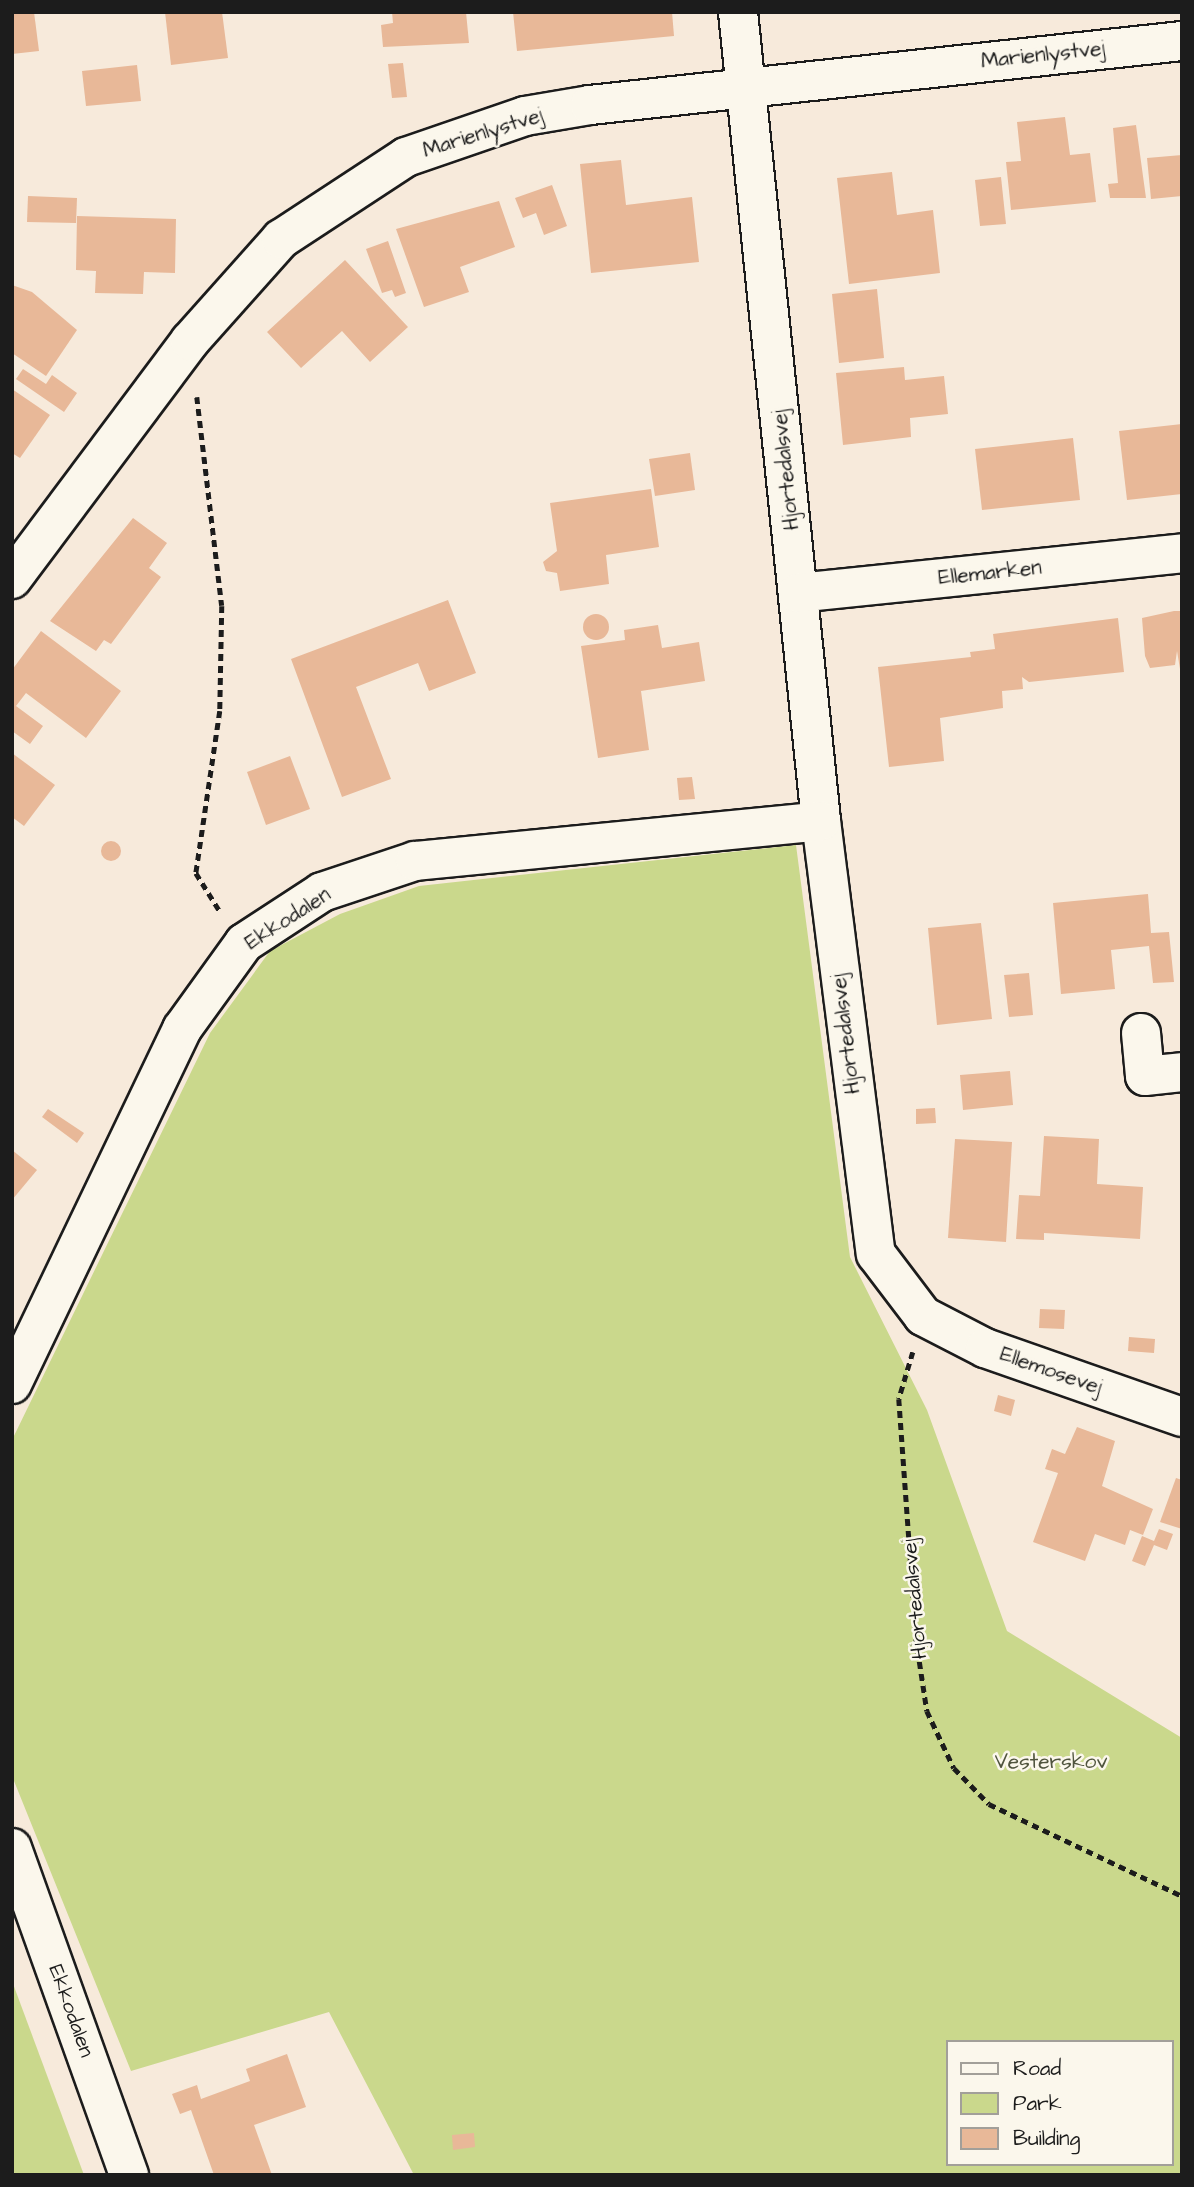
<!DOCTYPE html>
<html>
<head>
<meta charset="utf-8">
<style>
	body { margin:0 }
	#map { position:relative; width:1194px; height:2187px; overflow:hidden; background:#f7eadb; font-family:"Architects Daughter",sans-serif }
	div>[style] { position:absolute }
	.green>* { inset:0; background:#cad88c }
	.building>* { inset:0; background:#e8b898 }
	.round { border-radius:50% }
	.path>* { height:4.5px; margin-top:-2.25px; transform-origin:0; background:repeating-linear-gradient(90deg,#1c1c1c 0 7px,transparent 0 12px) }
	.roads { filter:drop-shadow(2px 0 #1c1c1c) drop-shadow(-2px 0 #1c1c1c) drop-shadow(0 2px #1c1c1c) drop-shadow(0 -2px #1c1c1c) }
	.minor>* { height:38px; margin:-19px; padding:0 19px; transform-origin:19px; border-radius:19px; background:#fbf7ec }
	span { translate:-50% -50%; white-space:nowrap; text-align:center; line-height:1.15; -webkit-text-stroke:5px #fbf7ec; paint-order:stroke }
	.street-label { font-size:21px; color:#1c1c1c }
	.park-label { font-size:21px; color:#50543e }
	.frame { position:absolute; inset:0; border:14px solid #1c1c1c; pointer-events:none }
	.legend { position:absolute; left:946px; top:2040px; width:228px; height:126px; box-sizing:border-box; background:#fbf7ec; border:2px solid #a29f99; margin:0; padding:9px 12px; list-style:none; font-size:21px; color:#1c1c1c }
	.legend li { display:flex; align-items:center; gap:14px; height:35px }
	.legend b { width:35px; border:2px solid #a29f99 }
</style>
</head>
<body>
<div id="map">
	<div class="green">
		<i style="clip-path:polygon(evenodd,796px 845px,850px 1257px,927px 1410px,1007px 1631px,1182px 1738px,1182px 2175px,414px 2175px,329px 2012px,131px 2071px,12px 1776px,12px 1440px,210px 1033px,270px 951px,340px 914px,419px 886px,796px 845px,947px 2042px,1171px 2042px,1171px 2164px,947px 2164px,947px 2042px)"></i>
		<i style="clip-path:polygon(12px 1981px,84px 2175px,12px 2175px)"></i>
	</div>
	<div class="building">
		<i style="clip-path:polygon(12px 12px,34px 12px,39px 51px,12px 54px)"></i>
		<i style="clip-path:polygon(165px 12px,222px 12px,228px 58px,171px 65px)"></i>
		<i style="clip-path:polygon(392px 12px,466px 12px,469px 43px,383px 47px,381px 25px,393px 23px)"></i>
		<i style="clip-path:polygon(513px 12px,672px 12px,674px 36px,517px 51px)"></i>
		<i style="clip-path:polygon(403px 63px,407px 97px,392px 98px,388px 64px)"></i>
		<i style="clip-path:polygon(137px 65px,141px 101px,86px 106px,82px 71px)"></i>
		<i style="clip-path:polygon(1065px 117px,1070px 155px,1090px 153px,1096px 202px,1011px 210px,1006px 162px,1021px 161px,1017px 122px)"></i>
		<i style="clip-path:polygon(1136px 125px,1146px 198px,1110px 198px,1108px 184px,1118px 183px,1113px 128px)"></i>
		<i style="clip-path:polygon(1182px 155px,1182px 196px,1151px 199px,1147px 158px)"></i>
		<i style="clip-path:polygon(621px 160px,626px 205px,692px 197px,699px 262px,591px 273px,580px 164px)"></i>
		<i style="clip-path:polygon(892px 172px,897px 215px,933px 210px,940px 273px,849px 284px,837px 178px)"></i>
		<i style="clip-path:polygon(1001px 177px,1006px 224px,980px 226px,975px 180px)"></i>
		<i style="clip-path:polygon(552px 185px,567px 226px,544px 235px,536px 213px,523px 218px,515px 198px)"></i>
		<i style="clip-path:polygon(28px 196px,77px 198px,76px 223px,27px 222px)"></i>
		<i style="clip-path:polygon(499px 201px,515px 247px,460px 267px,469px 292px,424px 307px,396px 229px)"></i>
		<i style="clip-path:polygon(77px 216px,176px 219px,175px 273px,144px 272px,143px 294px,95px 293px,96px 271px,76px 270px)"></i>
		<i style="clip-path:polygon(388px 241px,406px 293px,395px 297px,392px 290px,382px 293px,366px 249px)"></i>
		<i style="clip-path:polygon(345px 260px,408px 327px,370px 362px,342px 331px,301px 368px,267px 332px)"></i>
		<i style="clip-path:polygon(12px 285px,32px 292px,77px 330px,46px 376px,12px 353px)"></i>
		<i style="clip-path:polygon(877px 289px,884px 358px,839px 363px,832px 294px)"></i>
		<i style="clip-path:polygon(904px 367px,905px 380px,944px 376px,948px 414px,910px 418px,911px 437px,843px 445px,836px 373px)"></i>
		<i style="clip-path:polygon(23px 369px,46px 384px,52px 375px,77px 393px,64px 412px,16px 379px)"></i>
		<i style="clip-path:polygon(12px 389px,50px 415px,20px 458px,12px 453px)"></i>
		<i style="clip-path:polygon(1182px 424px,1182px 494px,1127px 500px,1119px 431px)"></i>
		<i style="clip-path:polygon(1073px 438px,1080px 500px,982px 510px,975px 449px)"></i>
		<i style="clip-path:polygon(690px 453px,695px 490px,655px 496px,649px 459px)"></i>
		<i style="clip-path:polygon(651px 489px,659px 547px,606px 555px,609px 584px,560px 591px,557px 573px,546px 571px,543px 562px,557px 551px,550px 503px)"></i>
		<i style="clip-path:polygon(133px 518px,167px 543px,149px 568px,161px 577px,111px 644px,104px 640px,96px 651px,50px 621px)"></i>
		<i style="clip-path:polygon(448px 600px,476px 673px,429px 691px,418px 663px,356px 687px,391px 779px,342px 797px,291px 659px)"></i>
		<i style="clip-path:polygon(1174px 611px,1182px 611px,1182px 681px,1177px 651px,1175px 665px,1150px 668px,1145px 656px,1142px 618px)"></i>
		<i class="round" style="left:583px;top:614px;width:26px;height:26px"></i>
		<i style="clip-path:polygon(1118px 618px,1124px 672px,1029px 682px,1022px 677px,1023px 689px,1002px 691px,1003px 708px,940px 718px,944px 761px,889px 767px,878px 667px,971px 657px,970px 652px,995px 649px,993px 634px)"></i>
		<i style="clip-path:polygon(658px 625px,662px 648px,699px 642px,705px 681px,641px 691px,649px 750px,598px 758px,581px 646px,625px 640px,624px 630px)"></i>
		<i style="clip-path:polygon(41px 631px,121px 691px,86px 738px,26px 693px,16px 706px,43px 726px,30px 744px,12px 731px,12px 670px)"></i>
		<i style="clip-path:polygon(12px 753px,55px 785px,24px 826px,12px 817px)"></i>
		<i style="clip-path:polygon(290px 756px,310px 809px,266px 825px,247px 772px)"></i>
		<i style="clip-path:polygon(692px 777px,695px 799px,679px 800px,677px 778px)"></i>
		<i class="round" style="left:101px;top:841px;width:20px;height:20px"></i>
		<i style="clip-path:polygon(1148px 894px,1151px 933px,1169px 932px,1174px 982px,1153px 983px,1149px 946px,1111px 950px,1115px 989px,1061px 994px,1053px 903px)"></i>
		<i style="clip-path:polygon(981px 923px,992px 1019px,937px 1025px,928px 928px)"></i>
		<i style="clip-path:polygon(1029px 973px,1033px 1015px,1009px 1017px,1004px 975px)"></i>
		<i style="clip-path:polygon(1010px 1071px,1013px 1105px,963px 1110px,960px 1075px)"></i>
		<i style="clip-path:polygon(935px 1108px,936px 1123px,916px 1124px,916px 1109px)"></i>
		<i style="clip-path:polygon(48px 1109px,84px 1133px,77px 1143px,42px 1117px)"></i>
		<i style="clip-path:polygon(1044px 1136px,1099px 1139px,1097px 1184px,1143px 1187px,1140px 1239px,1044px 1233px,1044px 1240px,1016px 1239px,1019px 1195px,1040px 1196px)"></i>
		<i style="clip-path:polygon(955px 1139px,1012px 1142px,1006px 1242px,948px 1238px)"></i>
		<i style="clip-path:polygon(12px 1150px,37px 1170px,12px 1200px)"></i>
		<i style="clip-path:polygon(1040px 1309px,1065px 1310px,1064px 1329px,1039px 1328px)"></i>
		<i style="clip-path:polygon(1129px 1337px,1155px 1339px,1154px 1353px,1128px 1351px)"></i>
		<i style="clip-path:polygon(998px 1395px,1015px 1400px,1011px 1416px,994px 1411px)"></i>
		<i style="clip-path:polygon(1077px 1427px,1115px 1441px,1102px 1486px,1153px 1509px,1143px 1535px,1130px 1530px,1125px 1545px,1095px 1534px,1085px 1561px,1033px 1542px,1058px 1473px,1045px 1469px,1052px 1449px,1065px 1454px)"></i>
		<i style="clip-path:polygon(1176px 1478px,1182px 1480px,1182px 1529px,1160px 1522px)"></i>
		<i style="clip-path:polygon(1159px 1529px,1173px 1534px,1167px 1550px,1154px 1545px,1145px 1566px,1132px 1561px,1142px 1536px,1154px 1541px)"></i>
		<i style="clip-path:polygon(287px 2054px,306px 2107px,254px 2125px,272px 2175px,214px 2175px,191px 2110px,180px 2114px,172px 2094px,197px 2085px,201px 2099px,250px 2081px,246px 2069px)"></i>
		<i style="clip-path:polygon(474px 2133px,475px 2147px,453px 2150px,452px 2135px)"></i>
	</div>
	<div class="path">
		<i style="left:197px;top:397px;width:210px;rotate:83.2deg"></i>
		<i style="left:222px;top:606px;width:105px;rotate:91.1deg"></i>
		<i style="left:220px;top:711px;width:164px;rotate:98.4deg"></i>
		<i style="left:196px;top:873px;width:47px;rotate:58deg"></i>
		<i style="left:913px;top:1352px;width:49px;rotate:106.6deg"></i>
		<i style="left:899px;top:1399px;width:240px;rotate:85.9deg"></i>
		<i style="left:916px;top:1638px;width:74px;rotate:81.4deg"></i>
		<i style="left:927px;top:1711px;width:63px;rotate:64.7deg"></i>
		<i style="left:954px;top:1768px;width:50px;rotate:45.8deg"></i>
		<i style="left:989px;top:1804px;width:214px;rotate:25.5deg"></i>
	</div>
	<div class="roads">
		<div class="minor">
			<i style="left:738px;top:12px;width:813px;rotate:84.14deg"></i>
			<i style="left:821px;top:821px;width:436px;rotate:82.8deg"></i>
			<i style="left:876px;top:1254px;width:78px;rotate:52.8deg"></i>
			<i style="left:923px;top:1316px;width:70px;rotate:27.3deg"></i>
			<i style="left:985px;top:1348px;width:209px;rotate:19.3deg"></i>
			<i style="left:12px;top:579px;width:297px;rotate:-53.2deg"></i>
			<i style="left:190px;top:341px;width:137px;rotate:-48.3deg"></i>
			<i style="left:281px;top:239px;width:149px;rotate:-33.3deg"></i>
			<i style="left:406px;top:157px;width:126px;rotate:-19deg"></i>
			<i style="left:525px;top:116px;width:66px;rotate:-9.6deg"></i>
			<i style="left:590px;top:105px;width:595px;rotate:-6.17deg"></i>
			<i style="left:798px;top:593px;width:386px;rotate:-5.9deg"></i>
			<i style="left:1141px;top:1033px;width:43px;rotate:84.7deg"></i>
			<i style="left:1145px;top:1076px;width:37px;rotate:-6deg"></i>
			<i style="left:12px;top:1384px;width:394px;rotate:-64.4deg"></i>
			<i style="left:182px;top:1029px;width:106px;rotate:-54.2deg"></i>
			<i style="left:244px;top:943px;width:93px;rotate:-33.2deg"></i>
			<i style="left:322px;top:892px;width:98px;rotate:-18.4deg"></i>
			<i style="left:415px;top:861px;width:408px;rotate:-5.6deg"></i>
			<i style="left:12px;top:1848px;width:347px;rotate:70.3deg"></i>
		</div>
	</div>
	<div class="street-label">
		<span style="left:1043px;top:55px;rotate:-6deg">Marienlystvej</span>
		<span style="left:483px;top:133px;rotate:-17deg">Marienlystvej</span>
		<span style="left:786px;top:470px;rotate:-96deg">Hjortedalsvej</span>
		<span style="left:990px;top:573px;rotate:-6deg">Ellemarken</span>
		<span style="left:288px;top:919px;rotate:-33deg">Ekkodalen</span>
		<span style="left:846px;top:1034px;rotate:-97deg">Hjortedalsvej</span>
		<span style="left:1051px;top:1371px;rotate:19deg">Ellemosevej</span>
		<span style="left:915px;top:1599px;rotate:-95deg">Hjortedalsvej</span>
		<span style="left:71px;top:2011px;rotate:70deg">Ekkodalen</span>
	</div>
	<div class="park-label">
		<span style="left:1051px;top:1762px">Vesterskov</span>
	</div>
	<div class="frame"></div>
	<ul class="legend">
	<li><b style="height:9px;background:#fbf7ec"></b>Road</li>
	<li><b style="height:19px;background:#cad88c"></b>Park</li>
	<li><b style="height:19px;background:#e8b898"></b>Building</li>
	</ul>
</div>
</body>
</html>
